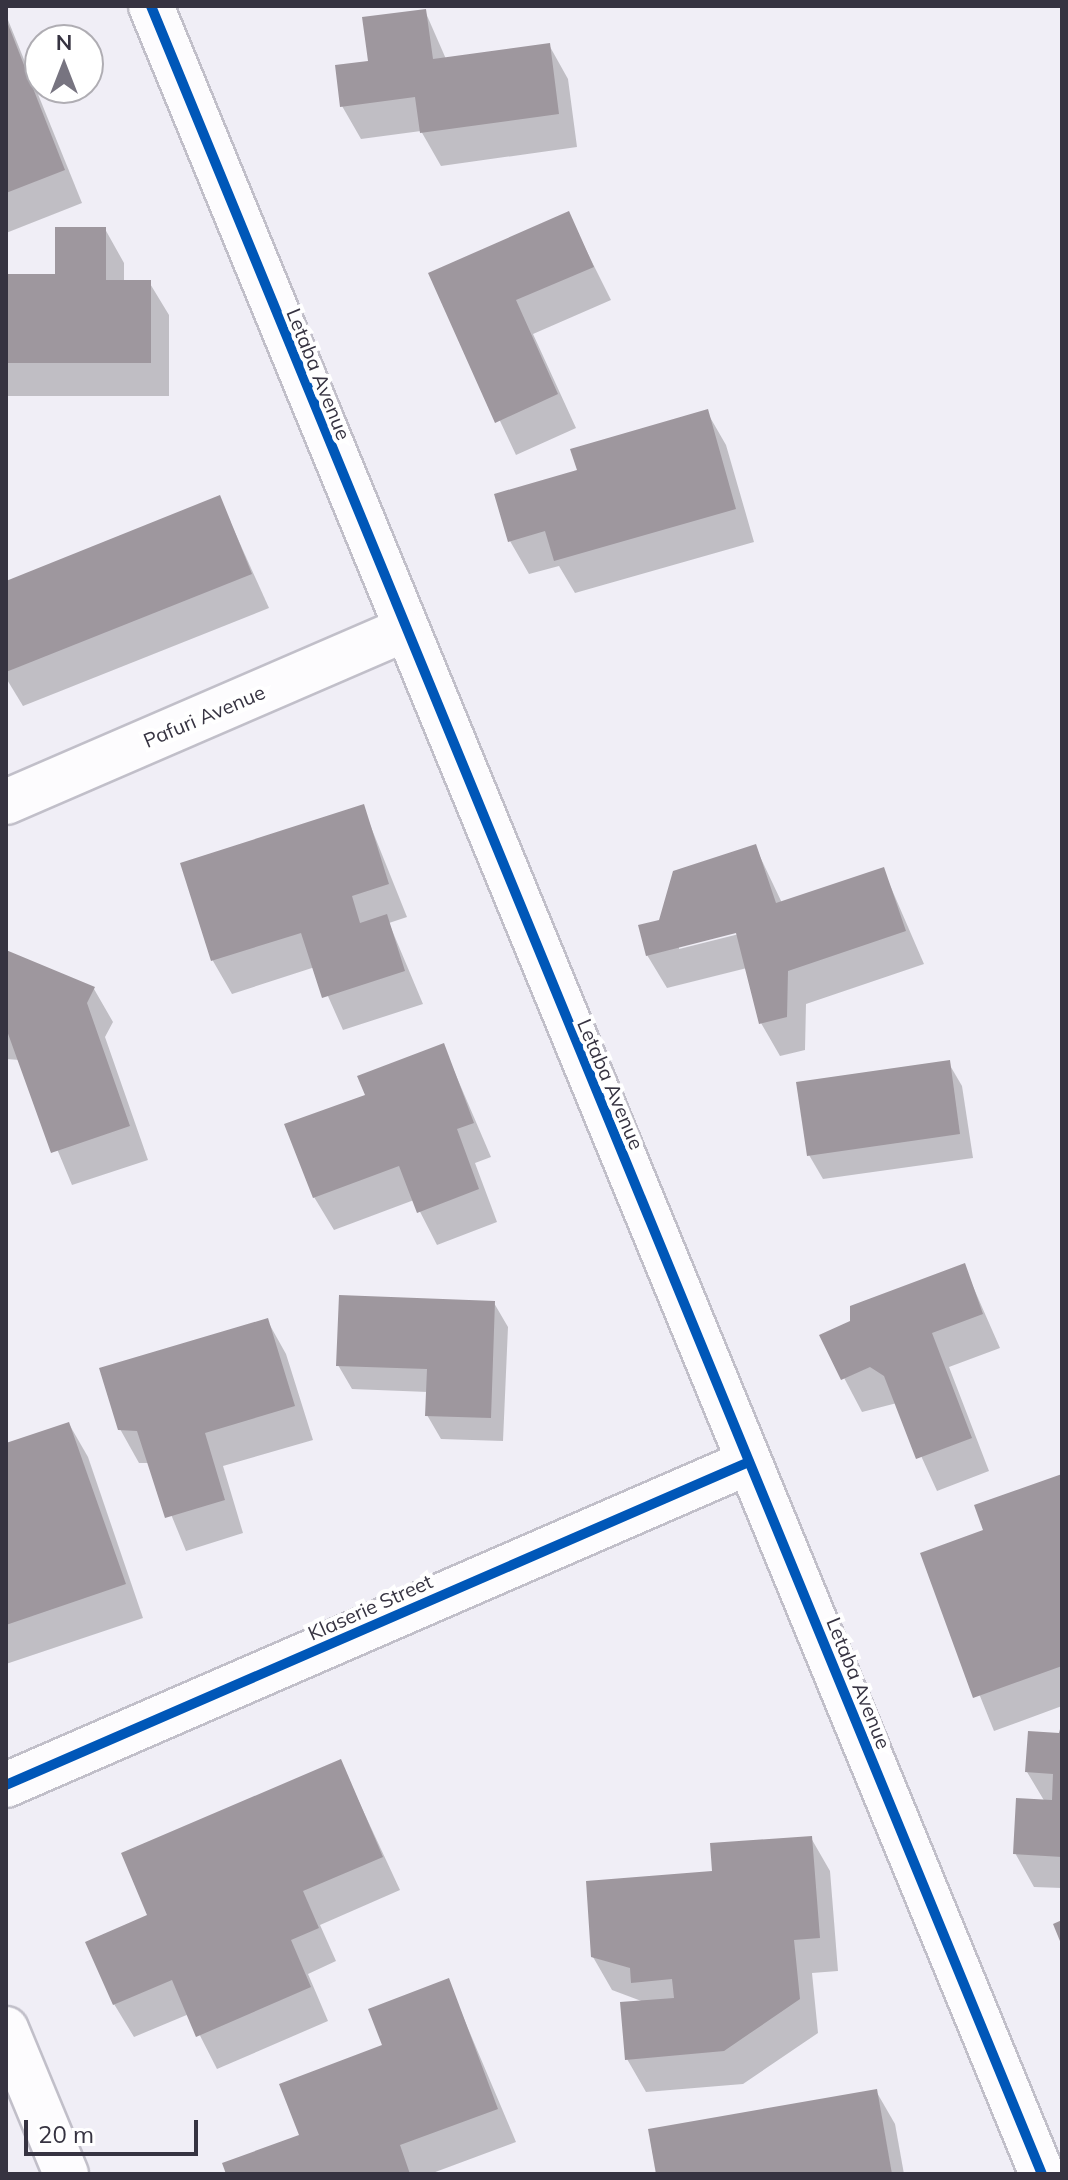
<!DOCTYPE html>
<html>
<head>
<meta charset="utf-8">
<style>
	body { margin:0 }
	#map { position:relative; width:1068px; height:2180px; overflow:hidden; background:#f0eef6; font-family:Mulish,sans-serif }
	div>[style] { position:absolute }
	.shadow>* { inset:0; background:#0003 }
	.building>* { inset:0; background:#9e979e }
	.roads { filter:drop-shadow(2px 0 #c1bfc9) drop-shadow(-2px 0 #c1bfc9) drop-shadow(0 2px #c1bfc9) drop-shadow(0 -2px #c1bfc9) }
	.minor>* { height:44px; margin:-22px; padding:0 22px; transform-origin:22px; border-radius:22px; background:#fdfcfe }
	.cycleway>* { height:10px; margin:-5px; padding:0 5px; transform-origin:5px; border-radius:5px; background:#0057b8 }
	span { translate:-50% -50%; white-space:nowrap; text-align:center; line-height:1.15; -webkit-text-stroke:8px #fff; paint-order:stroke }
	.street-label { font-size:20px; color:#363341 }
	.frame { position:absolute; inset:0; border:8px solid #363341; pointer-events:none }
	.north { position:absolute; left:24px; top:24px; width:80px; height:80px; box-sizing:border-box; background:#fff; border:2px solid #afadb3; border-radius:50%; rotate:0deg; font-size:22px; font-weight:700; line-height:32px; text-align:center; color:#363341 }
	.north::after { content:''; display:block; margin:auto; width:28px; height:36px; background:#777480; clip-path:polygon(50% 0,100% 100%,50% 72%,0 100%) }
	.scale { position:absolute; left:24px; top:2120px; width:174px; height:36px; box-sizing:border-box; border:4px solid #363341; border-top:0; padding-left:10px; font-size:24px; line-height:28px; white-space:nowrap; color:#363341; -webkit-text-stroke:6px #fff; paint-order:stroke }
</style>
</head>
<body>
<div id="map">
	<div class="shadow">
		<i style="clip-path:polygon(425px 11px,446px 59px,549px 45px,568px 79px,577px 147px,441px 166px,421px 131px,361px 139px,342px 106px,370px 62px)"></i>
		<i style="clip-path:polygon(6px 15px,82px 203px,6px 233px)"></i>
		<i style="clip-path:polygon(568px 214px,611px 300px,533px 334px,576px 428px,516px 455px,431px 274px)"></i>
		<i style="clip-path:polygon(105px 229px,124px 263px,124px 282px,149px 282px,169px 315px,169px 396px,6px 396px,6px 276px,57px 276px)"></i>
		<i style="clip-path:polygon(707px 412px,726px 445px,754px 542px,575px 593px,559px 566px,529px 574px,510px 541px,579px 471px)"></i>
		<i style="clip-path:polygon(219px 497px,269px 608px,23px 706px,6px 678px,6px 583px)"></i>
		<i style="clip-path:polygon(363px 807px,407px 917px,389px 923px,423px 1004px,343px 1030px,315px 967px,232px 994px,213px 961px,182px 864px)"></i>
		<i style="clip-path:polygon(evenodd,755px 846px,782px 903px,883px 869px,924px 964px,806px 1004px,805px 1050px,780px 1056px,761px 1023px,747px 968px,667px 988px,647px 955px,660px 922px,755px 846px,746px 928px,747px 932px,679px 949px,679px 945px,746px 928px)"></i>
		<i style="clip-path:polygon(6px 953px,94px 989px,113px 1022px,105px 1037px,148px 1160px,72px 1185px,20px 1060px,6px 1059px)"></i>
		<i style="clip-path:polygon(443px 1045px,491px 1157px,475px 1163px,497px 1222px,437px 1245px,414px 1200px,334px 1230px,314px 1197px,367px 1096px)"></i>
		<i style="clip-path:polygon(948px 1062px,962px 1086px,973px 1158px,823px 1179px,809px 1155px)"></i>
		<i style="clip-path:polygon(964px 1266px,1000px 1348px,949px 1367px,989px 1471px,937px 1491px,897px 1403px,862px 1412px,822px 1336px)"></i>
		<i style="clip-path:polygon(494px 1303px,508px 1327px,503px 1441px,441px 1439px,427px 1415px,428px 1392px,352px 1389px,338px 1365px)"></i>
		<i style="clip-path:polygon(267px 1320px,286px 1354px,313px 1440px,223px 1466px,243px 1533px,186px 1551px,150px 1463px,139px 1463px,120px 1429px)"></i>
		<i style="clip-path:polygon(69px 1424px,88px 1457px,143px 1618px,6px 1664px,6px 1445px)"></i>
		<i style="clip-path:polygon(1062px 1476px,1062px 1706px,994px 1731px,923px 1554px,986px 1531px)"></i>
		<i style="clip-path:polygon(1062px 1717px,1062px 1888px,1034px 1887px,1015px 1853px,1045px 1802px,1027px 1772px,1061px 1735px)"></i>
		<i style="clip-path:polygon(340px 1761px,400px 1890px,320px 1925px,336px 1961px,308px 1974px,328px 2021px,217px 2069px,189px 2014px,134px 2037px,114px 2004px)"></i>
		<i style="clip-path:polygon(811px 1838px,830px 1871px,838px 1971px,812px 1973px,818px 2033px,743px 2084px,646px 2092px,627px 2059px,644px 2002px,612px 1990px,593px 1957px,714px 1873px)"></i>
		<i style="clip-path:polygon(448px 1981px,516px 2142px,430px 2174px,228px 2174px,301px 2136px)"></i>
		<i style="clip-path:polygon(876px 2091px,895px 2124px,904px 2174px,658px 2174px)"></i>
	</div>
	<div class="building">
		<i style="clip-path:polygon(426px 9px,433px 59px,550px 43px,559px 114px,420px 133px,415px 97px,340px 107px,335px 65px,368px 61px,362px 17px)"></i>
		<i style="clip-path:polygon(6px 19px,65px 170px,6px 193px)"></i>
		<i style="clip-path:polygon(569px 211px,594px 267px,516px 300px,558px 394px,495px 423px,428px 273px)"></i>
		<i style="clip-path:polygon(55px 227px,106px 227px,106px 280px,151px 280px,151px 363px,6px 363px,6px 274px,55px 274px)"></i>
		<i style="clip-path:polygon(708px 409px,736px 509px,554px 561px,545px 531px,508px 542px,494px 494px,577px 470px,570px 449px)"></i>
		<i style="clip-path:polygon(220px 495px,252px 574px,6px 672px,6px 581px)"></i>
		<i style="clip-path:polygon(364px 804px,389px 884px,352px 896px,360px 923px,387px 914px,405px 971px,322px 998px,301px 933px,211px 961px,180px 863px)"></i>
		<i style="clip-path:polygon(756px 844px,776px 903px,884px 867px,906px 931px,788px 971px,787px 1017px,759px 1024px,736px 933px,646px 956px,638px 925px,659px 920px,673px 871px)"></i>
		<i style="clip-path:polygon(6px 950px,95px 987px,87px 1003px,130px 1126px,51px 1153px,6px 1028px)"></i>
		<i style="clip-path:polygon(444px 1043px,474px 1123px,457px 1129px,479px 1189px,417px 1213px,399px 1166px,313px 1198px,284px 1124px,365px 1095px,357px 1076px)"></i>
		<i style="clip-path:polygon(950px 1060px,960px 1134px,807px 1156px,796px 1082px)"></i>
		<i style="clip-path:polygon(965px 1263px,983px 1314px,932px 1333px,972px 1438px,916px 1459px,884px 1376px,870px 1367px,841px 1380px,819px 1335px,850px 1321px,850px 1306px)"></i>
		<i style="clip-path:polygon(339px 1295px,495px 1301px,491px 1418px,425px 1416px,427px 1369px,336px 1366px)"></i>
		<i style="clip-path:polygon(268px 1318px,295px 1406px,205px 1433px,225px 1500px,165px 1518px,137px 1431px,118px 1430px,99px 1368px)"></i>
		<i style="clip-path:polygon(69px 1422px,126px 1584px,6px 1625px,6px 1443px)"></i>
		<i style="clip-path:polygon(1062px 1474px,1062px 1666px,973px 1698px,920px 1553px,983px 1530px,974px 1505px)"></i>
		<i style="clip-path:polygon(1062px 1721px,1062px 1857px,1013px 1854px,1016px 1798px,1052px 1800px,1053px 1774px,1025px 1772px,1028px 1731px,1059px 1733px)"></i>
		<i style="clip-path:polygon(341px 1759px,383px 1857px,303px 1891px,319px 1928px,291px 1940px,311px 1987px,196px 2037px,172px 1980px,113px 2005px,85px 1942px,147px 1915px,121px 1853px)"></i>
		<i style="clip-path:polygon(812px 1836px,820px 1938px,794px 1940px,800px 1999px,724px 2051px,625px 2060px,620px 2002px,674px 1998px,672px 1979px,631px 1983px,630px 1968px,591px 1957px,586px 1881px,712px 1871px,710px 1843px)"></i>
		<i style="clip-path:polygon(1062px 1920px,1062px 1946px,1053px 1924px)"></i>
		<i style="clip-path:polygon(449px 1978px,498px 2109px,400px 2145px,410px 2174px,226px 2174px,222px 2163px,299px 2135px,279px 2084px,382px 2045px,368px 2009px)"></i>
		<i style="clip-path:polygon(877px 2089px,892px 2174px,656px 2174px,648px 2129px)"></i>
	</div>
	<div class="roads">
		<div class="minor">
			<i style="left:151px;top:6px;width:2344px;rotate:67.66deg"></i>
			<i style="left:6px;top:802px;width:431px;rotate:-23.4deg"></i>
			<i style="left:6px;top:1785px;width:810px;rotate:-23.5deg"></i>
			<i style="left:6px;top:2029px;width:157px;rotate:67.5deg"></i>
		</div>
	</div>
	<div class="cycleway">
		<i style="left:151px;top:6px;width:2344px;rotate:67.66deg"></i>
		<i style="left:6px;top:1785px;width:810px;rotate:-23.5deg"></i>
	</div>
	<div class="street-label">
		<span style="left:319px;top:374px;rotate:68deg">Letaba Avenue</span>
		<span style="left:204px;top:716px;rotate:-23deg">Pafuri Avenue</span>
		<span style="left:611px;top:1084px;rotate:67deg">Letaba Avenue</span>
		<span style="left:370px;top:1607px;rotate:-24deg">Klaserie Street</span>
		<span style="left:859px;top:1683px;rotate:68deg">Letaba Avenue</span>
	</div>
	<div class="frame"></div>
	<div class="north">N</div>
	<div class="scale">20 m</div>
</div>
</body>
</html>
